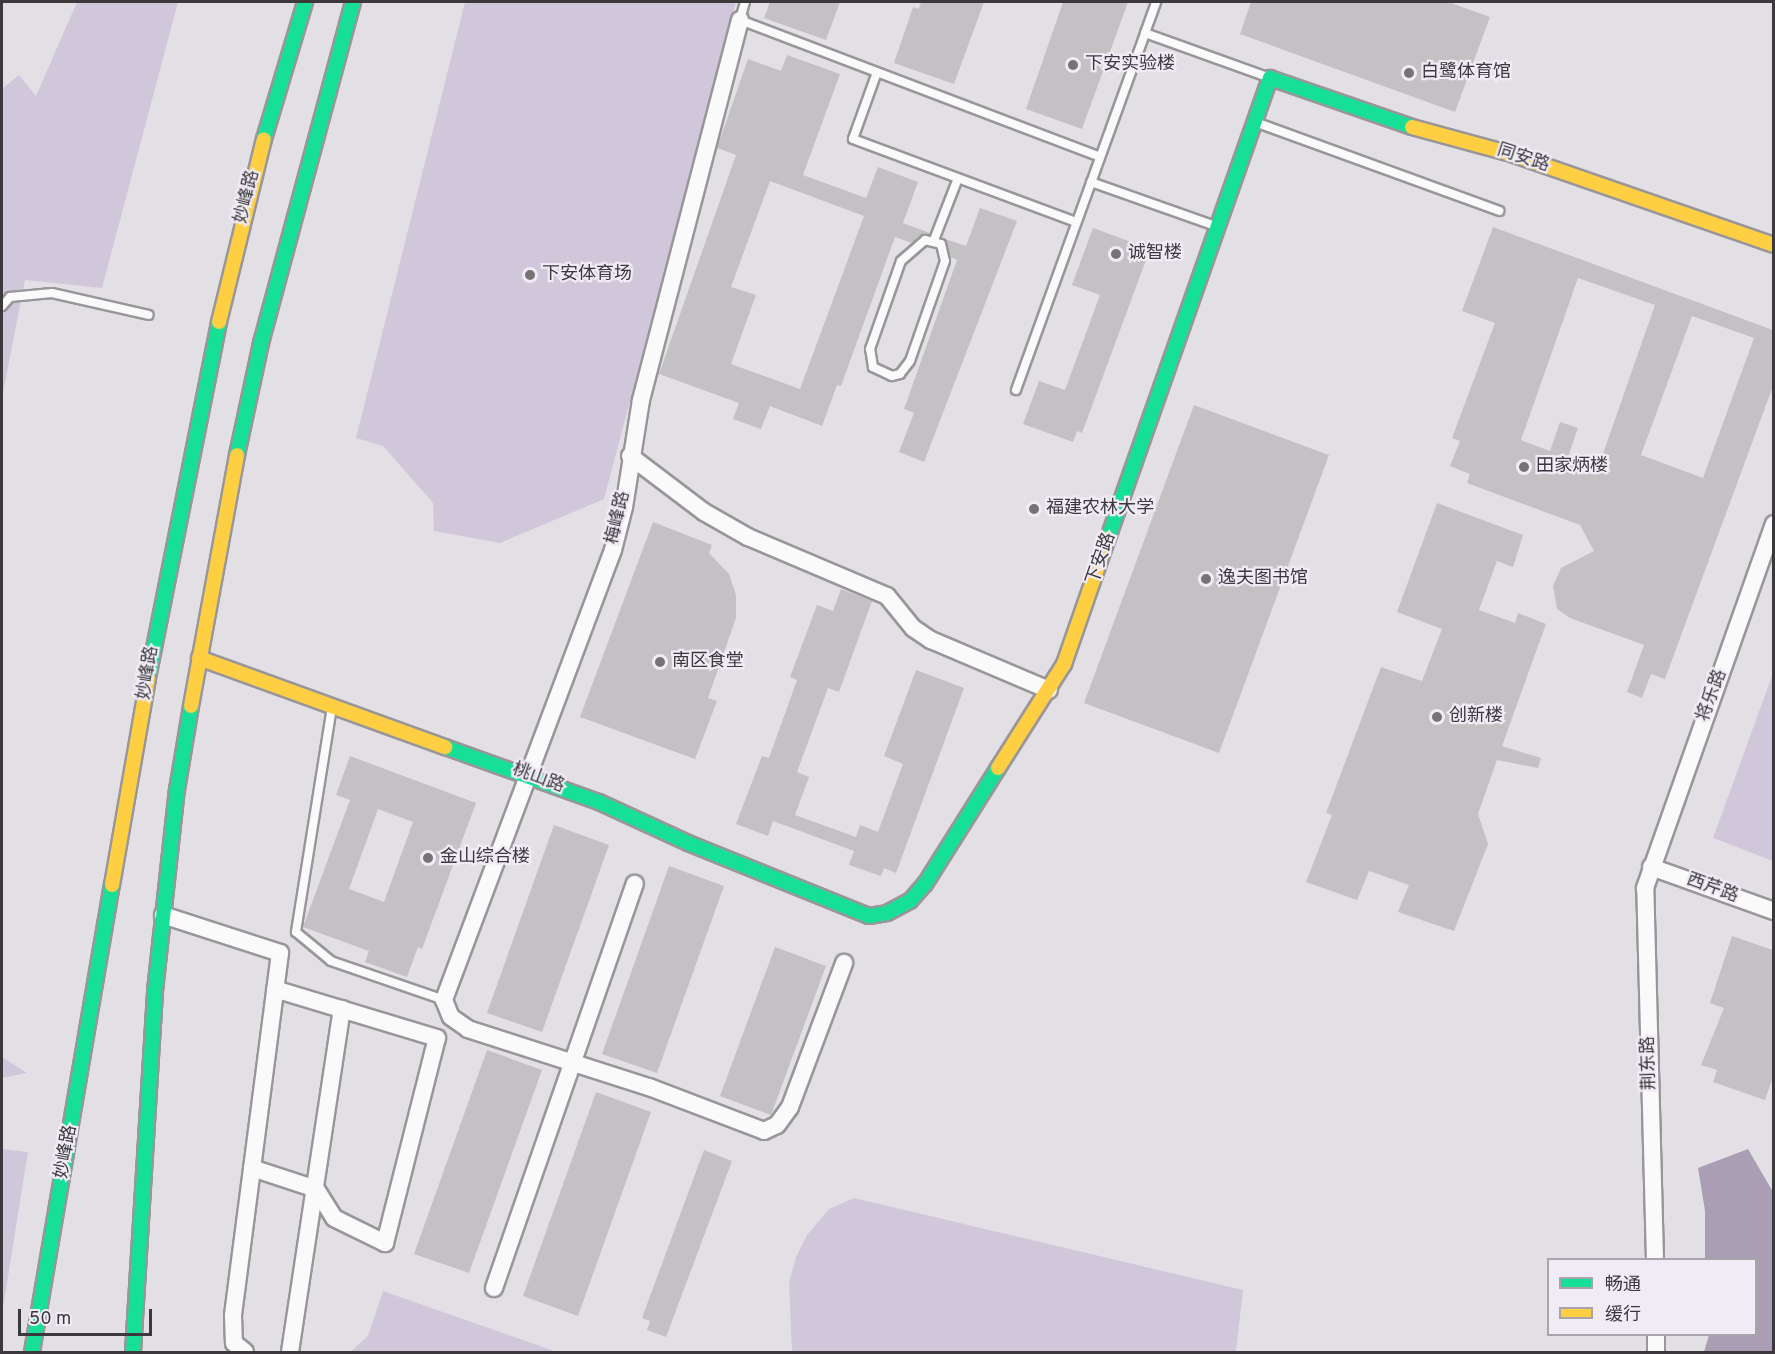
<!DOCTYPE html>
<html>
<head>
<meta charset="utf-8">
<style>
	body { margin:0 }
	#map { position:relative; width:1775px; height:1354px; overflow:hidden; background:#e3e0e5; font-family:Overpass,"Noto Sans SC",sans-serif }
	div>[style] { position:absolute }
	.green>* { inset:0; background:#d1c7da }
	.water>* { inset:0; background:#aa9eb4 }
	.building>* { inset:0; background:#c3c1c4 }
	.roads { filter:drop-shadow(2px 0 #99969a) drop-shadow(-2px 0 #99969a) drop-shadow(0 2px #99969a) drop-shadow(0 -2px #99969a) }
	.lane>* { height:8px; margin:-4px; padding:0 4px; transform-origin:4px; border-radius:4px; background:#fbfafb }
	.street>* { height:16px; margin:-8px; padding:0 8px; transform-origin:8px; border-radius:8px; background:#fbfafb }
	.fast>* { height:14px; margin:-7px; padding:0 7px; transform-origin:7px; border-radius:7px; background:#16e098 }
	.slow>* { height:14px; margin:-7px; padding:0 7px; transform-origin:7px; border-radius:7px; background:#ffcf43 }
	.dots>* { width:16px; height:16px; translate:-50% -50%; box-sizing:border-box; border:3px solid #f0ebf5; border-radius:50% }
	span { translate:-50% -50%; white-space:nowrap; text-align:center; line-height:1.15; -webkit-text-stroke:4.5px #f0ebf5; paint-order:stroke }
	.poi-label { font-size:18px; color:#3b393c }
	.left { translate:0 -50%; text-align:left }
	.street-label { font-size:18px; color:#3b393c }
	.frame { position:absolute; inset:0; border:3px solid #3b393c; pointer-events:none }
	.legend { position:absolute; left:1547px; top:1258px; width:210px; height:78px; box-sizing:border-box; background:#f0ebf5; border:2px solid #a8a4ab; margin:0; padding:8px 10px; list-style:none; font-size:18px; color:#3b393c }
	.legend li { display:flex; align-items:center; gap:12px; height:30px }
	.legend b { width:30px; border:2px solid #a8a4ab }
	.scale { position:absolute; left:18px; top:1309px; width:134px; height:27px; box-sizing:border-box; border:3px solid #3b393c; border-top:0; padding-left:8px; font-size:18px; line-height:21px; white-space:nowrap; color:#3b393c; -webkit-text-stroke:4px #f0ebf5; paint-order:stroke }
</style>
</head>
<body>
<div id="map">
	<div class="green">
		<i style="clip-path:polygon(77px 2px,178px 2px,102px 288px,25px 280px,2px 398px,2px 89px,19px 75px,36px 96px)"></i>
		<i style="clip-path:polygon(465px 2px,736px 2px,604px 499px,500px 543px,434px 531px,433px 503px,383px 446px,356px 438px)"></i>
		<i style="clip-path:polygon(1773px 673px,1773px 861px,1713px 838px)"></i>
		<i style="clip-path:polygon(2px 1057px,27px 1073px,2px 1078px)"></i>
		<i style="clip-path:polygon(2px 1149px,28px 1152px,2px 1314px)"></i>
		<i style="clip-path:polygon(854px 1198px,1243px 1290px,1236px 1352px,792px 1352px,789px 1282px,796px 1257px,807px 1235px,829px 1209px)"></i>
		<i style="clip-path:polygon(383px 1291px,557px 1352px,350px 1352px,368px 1336px)"></i>
	</div>
	<div class="water">
		<i style="clip-path:polygon(1748px 1149px,1773px 1192px,1773px 1352px,1704px 1352px,1709px 1335px,1756px 1334px,1756px 1260px,1705px 1259px,1705px 1211px,1698px 1168px)"></i>
	</div>
	<div class="building">
		<i style="clip-path:polygon(770px 2px,840px 2px,826px 40px,764px 18px)"></i>
		<i style="clip-path:polygon(921px 2px,984px 2px,954px 84px,894px 63px,913px 7px,919px 9px)"></i>
		<i style="clip-path:polygon(1063px 2px,1128px 2px,1082px 129px,1026px 109px)"></i>
		<i style="clip-path:polygon(1251px 2px,1448px 2px,1490px 17px,1455px 112px,1240px 34px)"></i>
		<i style="clip-path:polygon(evenodd,787px 55px,840px 74px,803px 175px,866px 198px,878px 167px,918px 182px,903px 223px,930px 233px,912px 243px,895px 237px,841px 386px,837px 385px,822px 426px,770px 406px,761px 429px,733px 419px,739px 403px,659px 374px,736px 155px,717px 148px,748px 59px,781px 71px,787px 55px,770px 181px,864px 216px,800px 389px,731px 364px,756px 295px,731px 287px,770px 181px)"></i>
		<i style="clip-path:polygon(980px 208px,1017px 221px,924px 462px,899px 452px,914px 413px,904px 409px,957px 260px,951px 257px,942px 238px,966px 246px)"></i>
		<i style="clip-path:polygon(evenodd,1493px 227px,1773px 330px,1773px 386px,1665px 679px,1651px 674px,1642px 698px,1627px 692px,1644px 645px,1570px 618px,1557px 609px,1553px 586px,1561px 568px,1594px 551px,1580px 525px,1467px 483px,1470px 474px,1450px 466px,1460px 441px,1452px 438px,1495px 323px,1462px 311px,1493px 227px,1578px 278px,1655px 305px,1598px 468px,1568px 457px,1578px 428px,1560px 422px,1550px 451px,1521px 440px,1578px 278px,1493px 227px,1692px 316px,1754px 338px,1703px 478px,1641px 455px,1692px 316px)"></i>
		<i style="clip-path:polygon(1093px 228px,1150px 249px,1082px 433px,1077px 431px,1073px 442px,1023px 424px,1039px 381px,1065px 390px,1100px 295px,1072px 285px)"></i>
		<i style="clip-path:polygon(1194px 405px,1329px 455px,1219px 753px,1084px 703px)"></i>
		<i style="clip-path:polygon(1437px 503px,1523px 535px,1513px 567px,1497px 561px,1479px 610px,1515px 623px,1518px 613px,1546px 624px,1502px 746px,1541px 758px,1538px 768px,1497px 760px,1478px 814px,1488px 844px,1454px 931px,1398px 912px,1409px 885px,1369px 871px,1357px 900px,1306px 882px,1332px 815px,1326px 813px,1381px 667px,1422px 681px,1442px 629px,1397px 612px)"></i>
		<i style="clip-path:polygon(653px 522px,712px 545px,709px 553px,729px 574px,736px 595px,736px 618px,708px 698px,717px 701px,695px 759px,580px 717px)"></i>
		<i style="clip-path:polygon(841px 589px,872px 601px,839px 692px,828px 688px,797px 772px,809px 777px,795px 815px,856px 837px,860px 825px,878px 832px,903px 764px,884px 756px,916px 670px,964px 688px,896px 873px,884px 868px,881px 876px,849px 865px,854px 851px,773px 821px,768px 836px,736px 824px,762px 756px,769px 758px,797px 680px,790px 677px,817px 605px,833px 611px)"></i>
		<i style="clip-path:polygon(evenodd,350px 756px,476px 803px,422px 949px,418px 947px,407px 977px,365px 962px,369px 951px,303px 927px,350px 800px,336px 795px,350px 756px,378px 809px,413px 822px,384px 902px,349px 889px,378px 809px)"></i>
		<i style="clip-path:polygon(554px 825px,609px 845px,542px 1032px,487px 1013px)"></i>
		<i style="clip-path:polygon(669px 866px,724px 886px,657px 1073px,602px 1054px)"></i>
		<i style="clip-path:polygon(1732px 936px,1773px 950px,1773px 1077px,1765px 1100px,1713px 1082px,1717px 1070px,1701px 1065px,1724px 1008px,1710px 1003px)"></i>
		<i style="clip-path:polygon(775px 947px,826px 966px,771px 1115px,720px 1096px)"></i>
		<i style="clip-path:polygon(487px 1050px,542px 1070px,469px 1273px,414px 1254px)"></i>
		<i style="clip-path:polygon(596px 1092px,651px 1112px,578px 1316px,523px 1296px)"></i>
		<i style="clip-path:polygon(704px 1150px,732px 1161px,666px 1337px,647px 1330px,650px 1321px,642px 1318px)"></i>
	</div>
	<div class="roads">
		<div class="lane">
			<i style="left:745px;top:2px;width:19px;rotate:106deg"></i>
			<i style="left:740px;top:20px;width:385px;rotate:20.8deg"></i>
			<i style="left:1145px;top:33px;width:33px;rotate:-70deg"></i>
			<i style="left:876px;top:75px;width:68px;rotate:109.8deg"></i>
			<i style="left:853px;top:139px;width:238px;rotate:20.4deg"></i>
			<i style="left:1255px;top:122px;width:260px;rotate:20deg"></i>
			<i style="left:1091px;top:182px;width:135px;rotate:19.5deg"></i>
			<i style="left:925px;top:240px;width:16px;rotate:14deg"></i>
			<i style="left:941px;top:244px;width:17px;rotate:77deg"></i>
			<i style="left:945px;top:261px;width:106px;rotate:109.3deg"></i>
			<i style="left:910px;top:361px;width:16px;rotate:128deg"></i>
			<i style="left:900px;top:374px;width:8px;rotate:166deg"></i>
			<i style="left:892px;top:376px;width:21px;rotate:-155deg"></i>
			<i style="left:873px;top:367px;width:18px;rotate:-99deg"></i>
			<i style="left:870px;top:349px;width:93px;rotate:-70.6deg"></i>
			<i style="left:901px;top:261px;width:32px;rotate:-41deg"></i>
			<i style="left:934px;top:240px;width:66px;rotate:-68.8deg"></i>
			<i style="left:2px;top:306px;width:12px;rotate:-48deg"></i>
			<i style="left:10px;top:297px;width:42px;rotate:-5.4deg"></i>
			<i style="left:52px;top:293px;width:99px;rotate:12.8deg"></i>
			<i style="left:1016px;top:390px;width:380px;rotate:-70.1deg"></i>
			<i style="left:1145px;top:33px;width:133px;rotate:19.8deg"></i>
			<i style="left:332px;top:707px;width:228px;rotate:99.1deg"></i>
			<i style="left:296px;top:932px;width:45px;rotate:39.6deg"></i>
			<i style="left:331px;top:961px;width:120px;rotate:19deg"></i>
		</div>
		<div class="street">
			<i style="left:740px;top:20px;width:393px;rotate:104.6deg"></i>
			<i style="left:641px;top:400px;width:108px;rotate:99deg"></i>
			<i style="left:624px;top:507px;width:44px;rotate:104.3deg"></i>
			<i style="left:613px;top:550px;width:481px;rotate:110.6deg"></i>
			<i style="left:444px;top:1000px;width:18px;rotate:68deg"></i>
			<i style="left:451px;top:1017px;width:21px;rotate:35deg"></i>
			<i style="left:468px;top:1029px;width:190px;rotate:17.8deg"></i>
			<i style="left:649px;top:1087px;width:123px;rotate:20.9deg"></i>
			<i style="left:764px;top:1131px;width:14px;rotate:-25deg"></i>
			<i style="left:777px;top:1125px;width:22px;rotate:-54deg"></i>
			<i style="left:790px;top:1107px;width:154px;rotate:-69.4deg"></i>
			<i style="left:630px;top:456px;width:93px;rotate:37.1deg"></i>
			<i style="left:704px;top:512px;width:51px;rotate:29.6deg"></i>
			<i style="left:748px;top:537px;width:151px;rotate:23deg"></i>
			<i style="left:887px;top:596px;width:41px;rotate:50.9deg"></i>
			<i style="left:913px;top:628px;width:22px;rotate:34deg"></i>
			<i style="left:931px;top:640px;width:128px;rotate:23deg"></i>
			<i style="left:1651px;top:867px;width:131px;rotate:19.7deg"></i>
			<i style="left:163px;top:915px;width:123px;rotate:18deg"></i>
			<i style="left:280px;top:953px;width:366px;rotate:97.4deg"></i>
			<i style="left:233px;top:1316px;width:27px;rotate:88deg"></i>
			<i style="left:234px;top:1343px;width:14px;rotate:39deg"></i>
			<i style="left:252px;top:1168px;width:67px;rotate:18.2deg"></i>
			<i style="left:316px;top:1189px;width:34px;rotate:58deg"></i>
			<i style="left:334px;top:1218px;width:57px;rotate:26.1deg"></i>
			<i style="left:385px;top:1243px;width:211px;rotate:-75.8deg"></i>
			<i style="left:437px;top:1038px;width:169px;rotate:-163.2deg"></i>
			<i style="left:1655px;top:1260px;width:372px;rotate:-91.5deg"></i>
			<i style="left:1645px;top:888px;width:386px;rotate:-70.5deg"></i>
			<i style="left:494px;top:1288px;width:428px;rotate:-70.8deg"></i>
			<i style="left:1656px;top:1334px;width:18px;rotate:90deg"></i>
			<i style="left:290px;top:1352px;width:347px;rotate:-81.4deg"></i>
		</div>
		<div class="fast">
			<i style="left:264px;top:139px;width:143px;rotate:-73.3deg"></i>
			<i style="left:237px;top:455px;width:115px;rotate:-77.9deg"></i>
			<i style="left:261px;top:343px;width:353px;rotate:-74.9deg"></i>
			<i style="left:1108px;top:538px;width:488px;rotate:-70.6deg"></i>
			<i style="left:1270px;top:78px;width:150px;rotate:19deg"></i>
			<i style="left:148px;top:678px;width:363px;rotate:-78.7deg"></i>
			<i style="left:445px;top:747px;width:164px;rotate:19.7deg"></i>
			<i style="left:599px;top:802px;width:98px;rotate:24.7deg"></i>
			<i style="left:688px;top:843px;width:195px;rotate:22deg"></i>
			<i style="left:869px;top:916px;width:18px;rotate:-9deg"></i>
			<i style="left:887px;top:913px;width:26px;rotate:-28deg"></i>
			<i style="left:910px;top:901px;width:23px;rotate:-49deg"></i>
			<i style="left:925px;top:884px;width:137px;rotate:-57.8deg"></i>
			<i style="left:32px;top:1352px;width:474px;rotate:-80.3deg"></i>
			<i style="left:133px;top:1352px;width:362px;rotate:-86.5deg"></i>
			<i style="left:155px;top:991px;width:202px;rotate:-83.8deg"></i>
			<i style="left:177px;top:790px;width:85px;rotate:-80.5deg"></i>
		</div>
		<div class="slow">
			<i style="left:1412px;top:127px;width:99px;rotate:15.2deg"></i>
			<i style="left:1508px;top:153px;width:281px;rotate:19.1deg"></i>
			<i style="left:219px;top:322px;width:188px;rotate:-76.2deg"></i>
			<i style="left:199px;top:658px;width:262px;rotate:19.9deg"></i>
			<i style="left:191px;top:706px;width:255px;rotate:-79.6deg"></i>
			<i style="left:998px;top:768px;width:123px;rotate:-57.6deg"></i>
			<i style="left:1064px;top:664px;width:133px;rotate:-70.8deg"></i>
			<i style="left:112px;top:885px;width:210px;rotate:-80.1deg"></i>
		</div>
	</div>
	<div class="dots">
		<i style="left:1073px;top:65px;background:#767377"></i>
		<i style="left:1409px;top:73px;background:#767377"></i>
		<i style="left:1116px;top:254px;background:#767377"></i>
		<i style="left:530px;top:275px;background:#767377"></i>
		<i style="left:1524px;top:467px;background:#767377"></i>
		<i style="left:1034px;top:509px;background:#767377"></i>
		<i style="left:1206px;top:579px;background:#767377"></i>
		<i style="left:660px;top:662px;background:#767377"></i>
		<i style="left:1437px;top:717px;background:#767377"></i>
		<i style="left:428px;top:858px;background:#767377"></i>
	</div>
	<div class="poi-label">
		<span class="left" style="left:1085px;top:65px">下安实验楼</span>
		<span class="left" style="left:1421px;top:73px">白鹭体育馆</span>
		<span class="left" style="left:1128px;top:254px">诚智楼</span>
		<span class="left" style="left:542px;top:275px">下安体育场</span>
		<span class="left" style="left:1536px;top:467px">田家炳楼</span>
		<span class="left" style="left:1046px;top:509px">福建农林大学</span>
		<span class="left" style="left:1218px;top:579px">逸夫图书馆</span>
		<span class="left" style="left:672px;top:662px">南区食堂</span>
		<span class="left" style="left:1449px;top:717px">创新楼</span>
		<span class="left" style="left:440px;top:858px">金山综合楼</span>
	</div>
	<div class="street-label">
		<span style="left:1523px;top:159px;rotate:18deg">同安路</span>
		<span style="left:248px;top:197px;rotate:-76deg">妙峰路</span>
		<span style="left:619px;top:518px;rotate:-77deg">梅峰路</span>
		<span style="left:1102px;top:559px;rotate:-71deg">下安路</span>
		<span style="left:149px;top:673px;rotate:-81deg">妙峰路</span>
		<span style="left:1713px;top:696px;rotate:-70deg">将乐路</span>
		<span style="left:538px;top:779px;rotate:20deg">桃山路</span>
		<span style="left:1712px;top:889px;rotate:20deg">西芹路</span>
		<span style="left:1650px;top:1063px;rotate:-92deg">荆东路</span>
		<span style="left:67px;top:1152px;rotate:-80deg">妙峰路</span>
	</div>
	<div class="frame"></div>
	<ul class="legend">
	<li><b style="height:8px;background:#16e098"></b>畅通</li>
	<li><b style="height:8px;background:#ffcf43"></b>缓行</li>
	</ul>
	<div class="scale">50 m</div>
</div>
</body>
</html>
